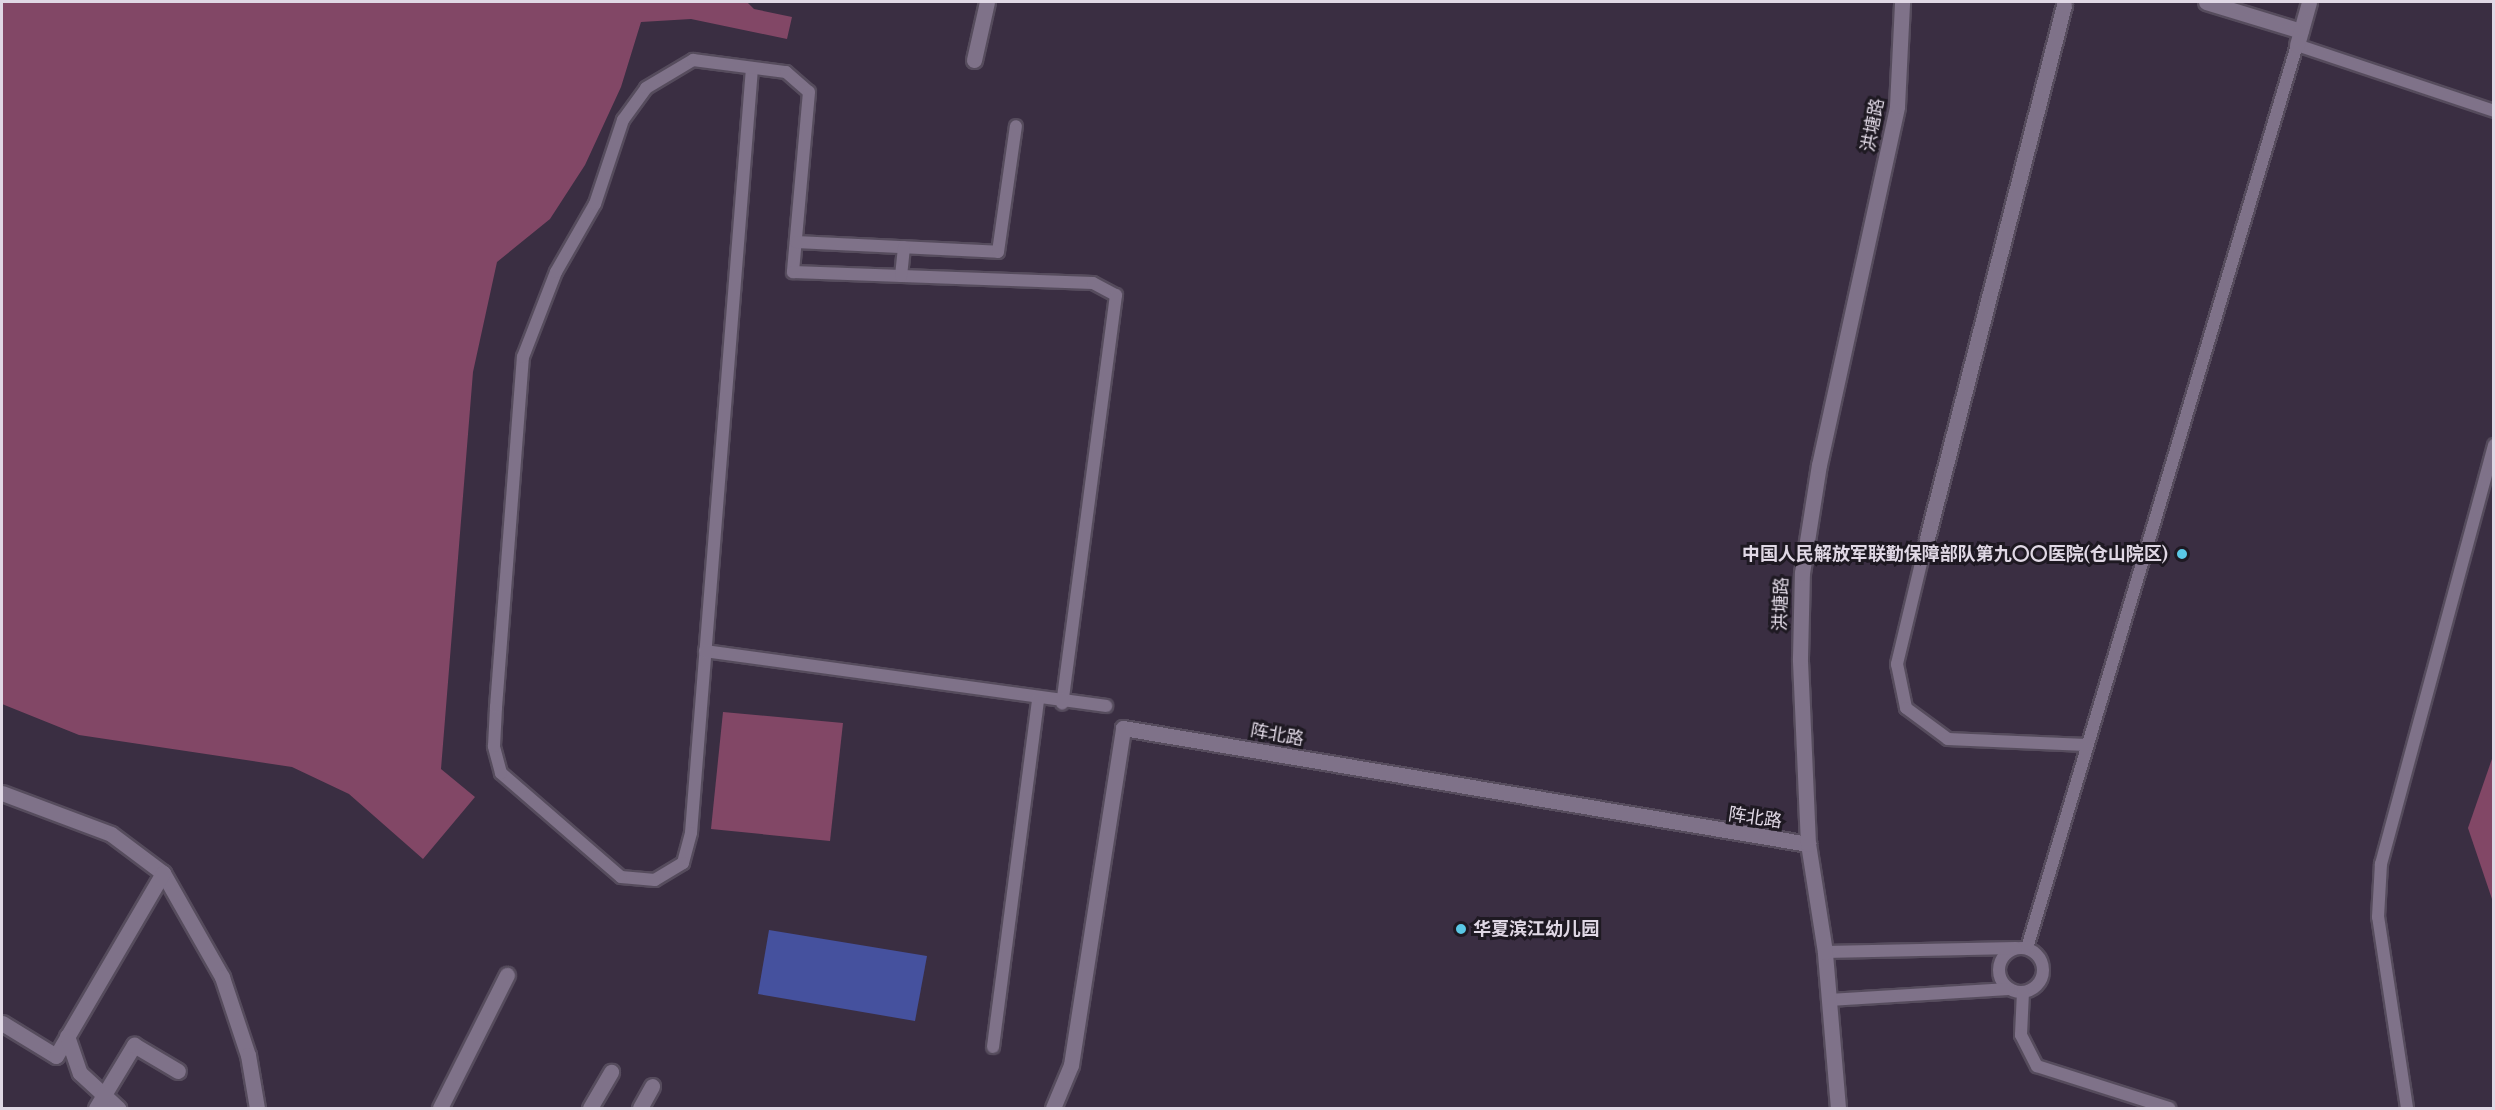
<!DOCTYPE html>
<html>
<head>
<meta charset="utf-8">
<style>
	body { margin:0 }
	#map { position:relative; width:2495px; height:1110px; overflow:hidden; background:#3a2e42; font-family:"Libre Baskerville","Noto Sans SC",serif }
	div>[style] { position:absolute }
	.green>* { inset:0; background:#824766 }
	.water>* { inset:0; background:#45519e }
	.roads { filter:drop-shadow(2px 0 #564c5d) drop-shadow(-2px 0 #564c5d) drop-shadow(0 2px #564c5d) drop-shadow(0 -2px #564c5d) }
	.lane>* { height:12px; margin:-6px; padding:0 6px; transform-origin:6px; border-radius:6px; background:#7f7289 }
	.lane>.ring { margin:-6px; padding:0; box-sizing:content-box; background:none; border:12px solid #7f7289; border-radius:50% }
	.street>* { height:15px; margin:-7.5px; padding:0 7.5px; transform-origin:7.5px; border-radius:7.5px; background:#7f7289 }
	.secondary>* { height:15px; margin:-7.5px; padding:0 7.5px; transform-origin:7.5px; border-radius:7.5px; background:#7f7289 }
	.dots>* { width:16px; height:16px; translate:-50% -50%; box-sizing:border-box; border:3px solid #1e1922; border-radius:50% }
	span { translate:-50% -50%; white-space:nowrap; text-align:center; line-height:1.15; -webkit-text-stroke:6px #1e1922; paint-order:stroke }
	.street-label { font-size:18px; color:#e0d8e5 }
	.poi-label { font-size:18px; color:#e0d8e5; font-weight:700 }
	.right { translate:-100% -50%; text-align:right }
	.left { translate:0 -50%; text-align:left }
	.frame { position:absolute; inset:0; border:3px solid #e0d8e5; pointer-events:none }
</style>
</head>
<body>
<div id="map">
	<div class="green">
		<i style="clip-path:polygon(2px 2px,747px 2px,754px 9px,792px 17px,787px 39px,691px 19px,641px 22px,621px 87px,585px 165px,550px 219px,497px 262px,473px 372px,441px 769px,475px 797px,423px 859px,349px 794px,292px 767px,79px 735px,2px 704px)"></i>
		<i style="clip-path:polygon(723px 712px,843px 723px,830px 841px,711px 829px)"></i>
		<i style="clip-path:polygon(2493px 756px,2493px 902px,2468px 828px)"></i>
	</div>
	<div class="water">
		<i style="clip-path:polygon(769px 930px,927px 956px,915px 1021px,758px 994px)"></i>
	</div>
	<div class="roads">
		<div class="lane">
			<i style="left:752px;top:68px;width:767px;rotate:94.56deg"></i>
			<i style="left:691px;top:833px;width:31px;rotate:105deg"></i>
			<i style="left:683px;top:863px;width:33px;rotate:149deg"></i>
			<i style="left:655px;top:880px;width:34px;rotate:-175deg"></i>
			<i style="left:621px;top:877px;width:159px;rotate:-139.1deg"></i>
			<i style="left:501px;top:773px;width:28px;rotate:-105deg"></i>
			<i style="left:494px;top:746px;width:39px;rotate:-87deg"></i>
			<i style="left:496px;top:707px;width:351px;rotate:-85.6deg"></i>
			<i style="left:523px;top:357px;width:91px;rotate:-68.8deg"></i>
			<i style="left:556px;top:272px;width:78px;rotate:-60.2deg"></i>
			<i style="left:595px;top:204px;width:89px;rotate:-71.6deg"></i>
			<i style="left:623px;top:120px;width:39px;rotate:-54deg"></i>
			<i style="left:646px;top:88px;width:55px;rotate:-30.8deg"></i>
			<i style="left:693px;top:60px;width:94px;rotate:7.4deg"></i>
			<i style="left:786px;top:72px;width:30px;rotate:41deg"></i>
			<i style="left:809px;top:92px;width:181px;rotate:95.1deg"></i>
			<i style="left:793px;top:272px;width:300px;rotate:2.1deg"></i>
			<i style="left:1093px;top:283px;width:26px;rotate:28deg"></i>
			<i style="left:1116px;top:295px;width:412px;rotate:97.5deg"></i>
			<i style="left:796px;top:242px;width:202px;rotate:2.8deg"></i>
			<i style="left:998px;top:252px;width:127px;rotate:-81.9deg"></i>
			<i style="left:901px;top:276px;width:29px;rotate:-84deg"></i>
			<i style="left:1927px;top:538px;width:130px;rotate:103.4deg"></i>
			<i style="left:1897px;top:664px;width:45px;rotate:78.4deg"></i>
			<i style="left:1906px;top:708px;width:52px;rotate:36.4deg"></i>
			<i style="left:1948px;top:739px;width:138px;rotate:2.5deg"></i>
			<i style="left:705px;top:651px;width:405px;rotate:7.8deg"></i>
			<i class="ring" style="left:1999px;top:948px;width:32px;height:32px"></i>
			<i style="left:2027px;top:948px;width:943px;rotate:-73.35deg"></i>
			<i style="left:2297px;top:45px;width:208px;rotate:18.5deg"></i>
			<i style="left:1825px;top:952px;width:191px;rotate:-1.2deg"></i>
			<i style="left:2023px;top:992px;width:43px;rotate:92.7deg"></i>
			<i style="left:2021px;top:1035px;width:35px;rotate:63deg"></i>
			<i style="left:2037px;top:1066px;width:139px;rotate:17.7deg"></i>
			<i style="left:1829px;top:1000px;width:180px;rotate:-3.5deg"></i>
			<i style="left:993px;top:1047px;width:351px;rotate:-82.6deg"></i>
			<i style="left:2407px;top:1108px;width:193px;rotate:-98.6deg"></i>
			<i style="left:2378px;top:917px;width:53px;rotate:-86.8deg"></i>
			<i style="left:2381px;top:864px;width:434px;rotate:-74.9deg"></i>
		</div>
		<div class="street">
			<i style="left:2206px;top:2px;width:99px;rotate:17deg"></i>
			<i style="left:2297px;top:45px;width:45px;rotate:-74.4deg"></i>
			<i style="left:974px;top:60px;width:59px;rotate:-77.4deg"></i>
			<i style="left:1927px;top:538px;width:550px;rotate:-75.58deg"></i>
			<i style="left:2px;top:793px;width:116px;rotate:20.6deg"></i>
			<i style="left:111px;top:834px;width:65px;rotate:36.9deg"></i>
			<i style="left:163px;top:873px;width:120px;rotate:60.4deg"></i>
			<i style="left:222px;top:977px;width:82px;rotate:71.6deg"></i>
			<i style="left:248px;top:1055px;width:54px;rotate:80.4deg"></i>
			<i style="left:2px;top:1023px;width:63px;rotate:31.4deg"></i>
			<i style="left:56px;top:1056px;width:212px;rotate:-59.7deg"></i>
			<i style="left:67px;top:1036px;width:39px;rotate:71deg"></i>
			<i style="left:80px;top:1073px;width:52px;rotate:42.6deg"></i>
			<i style="left:96px;top:1108px;width:74px;rotate:-58.9deg"></i>
			<i style="left:134px;top:1045px;width:51px;rotate:30.6deg"></i>
			<i style="left:440px;top:1108px;width:149px;rotate:-63.3deg"></i>
			<i style="left:590px;top:1108px;width:42px;rotate:-59.7deg"></i>
			<i style="left:640px;top:1108px;width:25px;rotate:-61deg"></i>
		</div>
		<div class="secondary">
			<i style="left:1053px;top:1108px;width:47px;rotate:-67.3deg"></i>
			<i style="left:1071px;top:1065px;width:341px;rotate:-81.2deg"></i>
			<i style="left:1123px;top:728px;width:695px;rotate:9.61deg"></i>
			<i style="left:1838px;top:1108px;width:157px;rotate:-94.8deg"></i>
			<i style="left:1825px;top:952px;width:109px;rotate:-98.9deg"></i>
			<i style="left:1808px;top:844px;width:186px;rotate:-92.5deg"></i>
			<i style="left:1800px;top:658px;width:85px;rotate:-88.7deg"></i>
			<i style="left:1802px;top:573px;width:109px;rotate:-81.1deg"></i>
			<i style="left:1819px;top:465px;width:367px;rotate:-77.7deg"></i>
			<i style="left:1897px;top:106px;width:104px;rotate:-87.2deg"></i>
		</div>
	</div>
	<div class="dots">
		<i style="left:2182px;top:554px;background:#5ac8e6"></i>
		<i style="left:1461px;top:929px;background:#5ac8e6"></i>
	</div>
	<div class="street-label">
		<span style="left:1873px;top:125px;rotate:-79deg">洪塘路</span>
		<span style="left:1781px;top:604px;rotate:-88deg">洪塘路</span>
		<span style="left:1277px;top:735px;rotate:10deg">阵北路</span>
		<span style="left:1755px;top:818px;rotate:8deg">阵北路</span>
	</div>
	<div class="poi-label">
		<span class="right" style="left:2168px;top:554px">中国人民解放军联勤保障部队第九〇〇医院(仓山院区)</span>
		<span class="left" style="left:1473px;top:929px">华夏滨江幼儿园</span>
	</div>
	<div class="frame"></div>
</div>
</body>
</html>
